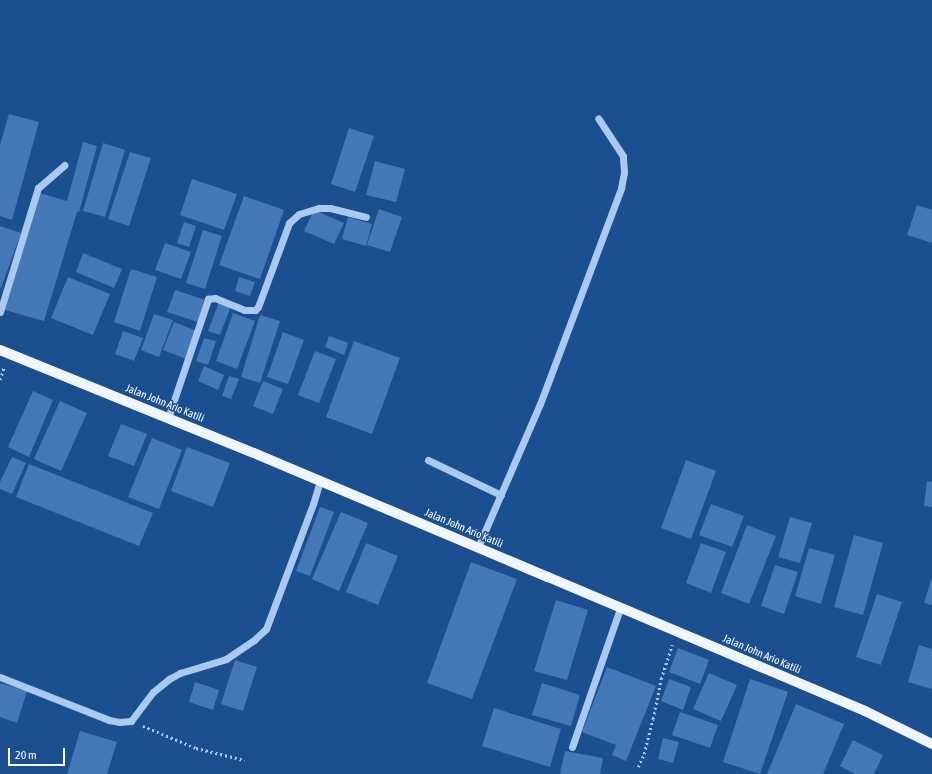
<!DOCTYPE html>
<html>
<head>
<meta charset="utf-8">
<style>
	body { margin:0 }
	#map { position:relative; width:932px; height:774px; overflow:hidden; background:#1b4f8f; font-family:"Asap Condensed",sans-serif }
	div>[style] { position:absolute }
	.building>* { inset:0; background:#4478b7 }
	.path>* { height:2.5px; margin-top:-1.25px; transform-origin:0; background:repeating-linear-gradient(90deg,#a9c9ee 0 2px,transparent 0 5px) }
	.minor>* { height:7px; margin:-3.5px; padding:0 3.5px; transform-origin:3.5px; border-radius:3.5px; background:#a9c9ee }
	.major>* { height:10px; margin:-5px; padding:0 5px; transform-origin:5px; border-radius:5px; background:#f0f6ff }
	span { translate:-50% -50%; white-space:nowrap; text-align:center; line-height:1.15; -webkit-text-stroke:3px #1b4f8f; paint-order:stroke }
	.street-label { font-size:11px; color:#fff }
	.scale { position:absolute; left:8px; top:748px; width:57px; height:18px; box-sizing:border-box; border:2px solid #fff; border-top:0; padding-left:5px; font-size:12px; line-height:14px; white-space:nowrap; color:#fff; -webkit-text-stroke:3px #1b4f8f; paint-order:stroke }
</style>
</head>
<body>
<div id="map">
	<div class="building">
		<i style="clip-path:polygon(9px 114px,39px 122px,12px 220px,0 216px,0 145px)"></i>
		<i style="clip-path:polygon(349px 128px,374px 136px,355px 192px,331px 184px)"></i>
		<i style="clip-path:polygon(83px 142px,97px 146px,79px 212px,77px 212px,44px 321px,5px 310px,40px 193px,67px 201px)"></i>
		<i style="clip-path:polygon(103px 143px,125px 150px,105px 217px,83px 211px)"></i>
		<i style="clip-path:polygon(130px 152px,151px 158px,129px 226px,108px 219px)"></i>
		<i style="clip-path:polygon(375px 161px,405px 169px,396px 202px,366px 195px)"></i>
		<i style="clip-path:polygon(192px 179px,237px 194px,224px 230px,180px 215px)"></i>
		<i style="clip-path:polygon(244px 196px,284px 210px,260px 279px,219px 265px)"></i>
		<i style="clip-path:polygon(917px 205px,932px 210px,932px 243px,907px 235px)"></i>
		<i style="clip-path:polygon(379px 209px,402px 217px,390px 252px,367px 245px)"></i>
		<i style="clip-path:polygon(314px 210px,344px 223px,334px 244px,304px 231px)"></i>
		<i style="clip-path:polygon(348px 217px,372px 224px,366px 246px,342px 239px)"></i>
		<i style="clip-path:polygon(184px 222px,196px 226px,189px 247px,177px 243px)"></i>
		<i style="clip-path:polygon(0 226px,21px 233px,1px 288px,0 288px)"></i>
		<i style="clip-path:polygon(203px 230px,222px 236px,205px 289px,186px 283px)"></i>
		<i style="clip-path:polygon(165px 243px,191px 252px,181px 279px,155px 270px)"></i>
		<i style="clip-path:polygon(83px 253px,122px 269px,114px 288px,76px 272px)"></i>
		<i style="clip-path:polygon(131px 269px,157px 277px,140px 331px,114px 322px)"></i>
		<i style="clip-path:polygon(68px 277px,110px 294px,93px 335px,51px 318px)"></i>
		<i style="clip-path:polygon(239px 277px,255px 282px,250px 296px,235px 291px)"></i>
		<i style="clip-path:polygon(175px 290px,206px 300px,198px 322px,167px 312px)"></i>
		<i style="clip-path:polygon(219px 302px,231px 306px,220px 335px,208px 331px)"></i>
		<i style="clip-path:polygon(233px 313px,255px 321px,237px 369px,216px 361px)"></i>
		<i style="clip-path:polygon(154px 314px,173px 320px,159px 357px,141px 350px)"></i>
		<i style="clip-path:polygon(260px 315px,280px 321px,260px 383px,241px 377px)"></i>
		<i style="clip-path:polygon(174px 322px,197px 331px,186px 359px,163px 350px)"></i>
		<i style="clip-path:polygon(123px 331px,143px 338px,134px 361px,115px 354px)"></i>
		<i style="clip-path:polygon(283px 332px,304px 340px,288px 384px,267px 377px)"></i>
		<i style="clip-path:polygon(329px 336px,348px 343px,344px 355px,325px 347px)"></i>
		<i style="clip-path:polygon(204px 338px,216px 341px,208px 365px,196px 361px)"></i>
		<i style="clip-path:polygon(354px 341px,400px 358px,372px 434px,326px 417px)"></i>
		<i style="clip-path:polygon(315px 351px,336px 359px,319px 403px,298px 395px)"></i>
		<i style="clip-path:polygon(204px 366px,224px 375px,218px 390px,198px 381px)"></i>
		<i style="clip-path:polygon(229px 376px,239px 379px,231px 399px,222px 396px)"></i>
		<i style="clip-path:polygon(263px 381px,283px 389px,273px 414px,253px 406px)"></i>
		<i style="clip-path:polygon(33px 391px,53px 400px,29px 457px,8px 447px)"></i>
		<i style="clip-path:polygon(60px 401px,87px 413px,61px 471px,34px 459px)"></i>
		<i style="clip-path:polygon(121px 424px,147px 434px,134px 466px,108px 456px)"></i>
		<i style="clip-path:polygon(152px 438px,182px 450px,159px 509px,128px 497px)"></i>
		<i style="clip-path:polygon(187px 447px,230px 463px,213px 507px,171px 491px)"></i>
		<i style="clip-path:polygon(12px 457px,26px 463px,12px 494px,0 489px,0 482px)"></i>
		<i style="clip-path:polygon(686px 460px,716px 471px,691px 539px,661px 528px)"></i>
		<i style="clip-path:polygon(29px 464px,153px 513px,139px 546px,16px 497px)"></i>
		<i style="clip-path:polygon(927px 481px,932px 482px,932px 507px,924px 506px)"></i>
		<i style="clip-path:polygon(711px 504px,744px 516px,732px 547px,699px 535px)"></i>
		<i style="clip-path:polygon(320px 507px,334px 512px,310px 576px,296px 571px)"></i>
		<i style="clip-path:polygon(341px 512px,368px 523px,339px 591px,312px 579px)"></i>
		<i style="clip-path:polygon(790px 517px,812px 523px,800px 563px,778px 557px)"></i>
		<i style="clip-path:polygon(747px 525px,776px 536px,749px 604px,721px 593px)"></i>
		<i style="clip-path:polygon(854px 535px,883px 543px,863px 615px,834px 607px)"></i>
		<i style="clip-path:polygon(366px 543px,398px 556px,378px 605px,346px 592px)"></i>
		<i style="clip-path:polygon(701px 543px,726px 552px,711px 593px,686px 583px)"></i>
		<i style="clip-path:polygon(809px 548px,835px 555px,821px 604px,795px 596px)"></i>
		<i style="clip-path:polygon(471px 562px,517px 579px,472px 699px,427px 683px)"></i>
		<i style="clip-path:polygon(775px 565px,798px 572px,784px 614px,761px 606px)"></i>
		<i style="clip-path:polygon(932px 577px,932px 605px,924px 603px)"></i>
		<i style="clip-path:polygon(877px 594px,902px 602px,881px 665px,856px 657px)"></i>
		<i style="clip-path:polygon(556px 600px,588px 610px,567px 680px,534px 671px)"></i>
		<i style="clip-path:polygon(919px 645px,932px 649px,932px 689px,908px 682px)"></i>
		<i style="clip-path:polygon(678px 648px,709px 660px,700px 684px,669px 672px)"></i>
		<i style="clip-path:polygon(235px 660px,257px 667px,243px 711px,221px 704px)"></i>
		<i style="clip-path:polygon(607px 667px,656px 686px,626px 761px,612px 755px,616px 745px,582px 732px)"></i>
		<i style="clip-path:polygon(709px 673px,737px 685px,721px 721px,693px 709px)"></i>
		<i style="clip-path:polygon(669px 679px,691px 687px,683px 710px,661px 701px)"></i>
		<i style="clip-path:polygon(750px 679px,788px 692px,760px 774px,723px 762px)"></i>
		<i style="clip-path:polygon(195px 682px,219px 690px,213px 710px,189px 702px)"></i>
		<i style="clip-path:polygon(0 683px,27px 691px,17px 723px,0 717px)"></i>
		<i style="clip-path:polygon(542px 683px,580px 695px,571px 726px,532px 715px)"></i>
		<i style="clip-path:polygon(796px 704px,844px 724px,823px 774px,767px 774px)"></i>
		<i style="clip-path:polygon(494px 708px,561px 729px,550px 767px,482px 746px)"></i>
		<i style="clip-path:polygon(680px 712px,718px 725px,710px 748px,672px 735px)"></i>
		<i style="clip-path:polygon(80px 731px,117px 742px,107px 774px,67px 774px)"></i>
		<i style="clip-path:polygon(663px 738px,679px 742px,673px 763px,658px 759px)"></i>
		<i style="clip-path:polygon(853px 740px,883px 755px,874px 774px,855px 774px,840px 766px)"></i>
		<i style="clip-path:polygon(565px 751px,603px 758px,600px 774px,560px 774px)"></i>
	</div>
	<div class="path">
		<i style="left:0;top:380px;width:14px;rotate:-73deg"></i>
		<i style="left:143px;top:726px;width:57px;rotate:22.5deg"></i>
		<i style="left:196px;top:748px;width:50px;rotate:13.8deg"></i>
		<i style="left:638px;top:767px;width:14px;rotate:-65deg"></i>
		<i style="left:644px;top:754px;width:36px;rotate:-76deg"></i>
		<i style="left:653px;top:719px;width:41px;rotate:-78.7deg"></i>
		<i style="left:661px;top:679px;width:36px;rotate:-72deg"></i>
	</div>
	<div class="minor">
		<i style="left:0;top:312px;width:130px;rotate:-73deg"></i>
		<i style="left:38px;top:188px;width:35px;rotate:-41deg"></i>
		<i style="left:168px;top:418px;width:126px;rotate:-71.4deg"></i>
		<i style="left:208px;top:299px;width:7px;rotate:-8deg"></i>
		<i style="left:215px;top:298px;width:32px;rotate:22deg"></i>
		<i style="left:245px;top:310px;width:10px"></i>
		<i style="left:255px;top:310px;width:4px;rotate:-45deg"></i>
		<i style="left:258px;top:307px;width:90px;rotate:-69.7deg"></i>
		<i style="left:289px;top:223px;width:13px;rotate:-42deg"></i>
		<i style="left:299px;top:214px;width:21px;rotate:-17deg"></i>
		<i style="left:319px;top:208px;width:11px"></i>
		<i style="left:330px;top:208px;width:37px;rotate:14deg"></i>
		<i style="left:428px;top:460px;width:81px;rotate:25.6deg"></i>
		<i style="left:478px;top:547px;width:156px;rotate:-66.6deg"></i>
		<i style="left:540px;top:404px;width:231px;rotate:-69.4deg"></i>
		<i style="left:621px;top:188px;width:16px;rotate:-79deg"></i>
		<i style="left:624px;top:172px;width:16px;rotate:-94deg"></i>
		<i style="left:623px;top:156px;width:45px;rotate:-123.3deg"></i>
		<i style="left:0;top:677px;width:117px;rotate:21.5deg"></i>
		<i style="left:109px;top:720px;width:10px;rotate:11deg"></i>
		<i style="left:119px;top:722px;width:12px;rotate:-5deg"></i>
		<i style="left:131px;top:721px;width:36px;rotate:-53deg"></i>
		<i style="left:153px;top:692px;width:21px;rotate:-39deg"></i>
		<i style="left:169px;top:679px;width:13px;rotate:-29deg"></i>
		<i style="left:180px;top:673px;width:48px;rotate:-16.9deg"></i>
		<i style="left:226px;top:659px;width:34px;rotate:-34deg"></i>
		<i style="left:254px;top:640px;width:16px;rotate:-43deg"></i>
		<i style="left:266px;top:629px;width:134px;rotate:-69.4deg"></i>
		<i style="left:313px;top:504px;width:24px;rotate:-73deg"></i>
		<i style="left:572px;top:747px;width:147px;rotate:-70.9deg"></i>
	</div>
	<div class="major">
		<i style="left:0;top:350px;width:274px;rotate:22.1deg"></i>
		<i style="left:254px;top:453px;width:319px;rotate:22.9deg"></i>
		<i style="left:548px;top:577px;width:344px;rotate:22.9deg"></i>
		<i style="left:865px;top:711px;width:75px;rotate:26.2deg"></i>
	</div>
	<div class="street-label">
		<span style="left:165px;top:403px;rotate:22deg">Jalan John Ario Katili</span>
		<span style="left:464px;top:528px;rotate:23deg">Jalan John Ario Katili</span>
		<span style="left:762px;top:654px;rotate:23deg">Jalan John Ario Katili</span>
	</div>
	<div class="scale">20 m</div>
</div>
</body>
</html>
